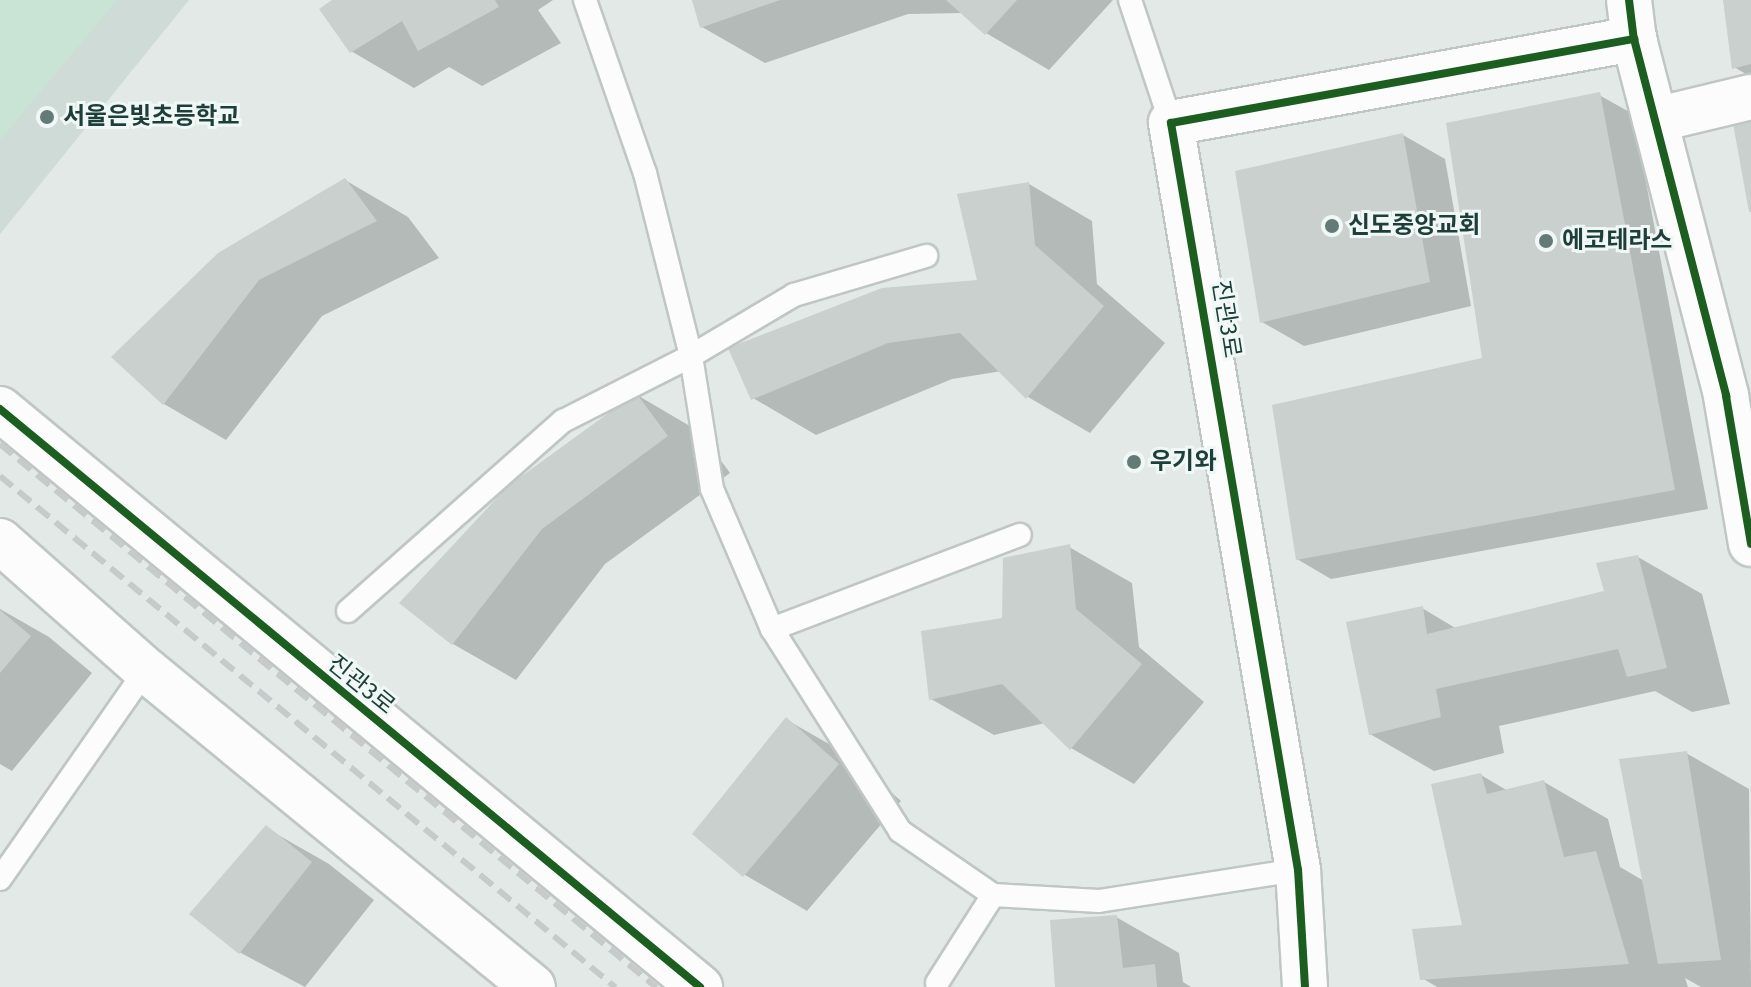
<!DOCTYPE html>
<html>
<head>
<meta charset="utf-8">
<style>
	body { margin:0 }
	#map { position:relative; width:1751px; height:987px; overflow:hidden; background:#e2e9e7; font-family:"Fira Sans","Noto Sans KR",sans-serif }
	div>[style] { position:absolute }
	.built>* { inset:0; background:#cfdbd7 }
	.green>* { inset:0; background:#c9e4d5 }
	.shadow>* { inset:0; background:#0003 }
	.building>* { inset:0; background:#c9d0ce }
	.roads { filter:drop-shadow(2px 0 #bfc6c4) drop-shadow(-2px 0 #bfc6c4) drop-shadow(0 2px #bfc6c4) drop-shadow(0 -2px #bfc6c4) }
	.lane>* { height:22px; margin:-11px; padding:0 11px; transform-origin:11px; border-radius:11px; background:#fbfcfb }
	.street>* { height:44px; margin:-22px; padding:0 22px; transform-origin:22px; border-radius:22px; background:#fbfcfb }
	.secondary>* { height:44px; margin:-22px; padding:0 22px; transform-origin:22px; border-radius:22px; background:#fbfcfb }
	.rail>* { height:6px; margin-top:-3px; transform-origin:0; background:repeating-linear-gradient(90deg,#c6caca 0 16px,transparent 0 24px) }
	.cycleway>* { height:8px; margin:-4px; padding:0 4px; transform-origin:4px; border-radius:4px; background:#1b5e20 }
	.dots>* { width:22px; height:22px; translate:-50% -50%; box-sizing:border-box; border:4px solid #f0f8f5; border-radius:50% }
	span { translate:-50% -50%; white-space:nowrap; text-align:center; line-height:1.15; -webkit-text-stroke:6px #f0f8f5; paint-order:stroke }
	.poi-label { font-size:24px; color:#1e3e3a; font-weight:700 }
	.left { translate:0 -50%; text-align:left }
	.street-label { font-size:24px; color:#1e3e3a }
</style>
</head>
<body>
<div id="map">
	<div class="built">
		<i style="clip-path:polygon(0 0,189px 0,0 234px)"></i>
	</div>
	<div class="green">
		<i style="clip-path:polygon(0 0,117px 0,0 140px)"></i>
	</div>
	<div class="shadow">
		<i style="clip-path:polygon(335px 0,553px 0,538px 10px,561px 43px,482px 86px,449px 67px,414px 88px,351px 51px)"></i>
		<i style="clip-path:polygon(694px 0,1113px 0,1049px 70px,986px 33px,963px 13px,908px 14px,765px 63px,702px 27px)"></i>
		<i style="clip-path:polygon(1725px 0,1751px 0,1751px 77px,1734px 67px)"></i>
		<i style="clip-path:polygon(1599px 95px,1633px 114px,1708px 509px,1331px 579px,1297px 559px,1484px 360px)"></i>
		<i style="clip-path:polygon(1403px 135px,1445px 159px,1471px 306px,1304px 346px,1262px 322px)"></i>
		<i style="clip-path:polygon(345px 180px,408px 217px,439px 258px,322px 316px,226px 440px,164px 404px,113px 357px)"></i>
		<i style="clip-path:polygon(1029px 184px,1092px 221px,1097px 284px,1165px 343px,1090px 433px,1028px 397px,1002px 371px,952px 379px,816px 435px,753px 398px,979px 282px)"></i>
		<i style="clip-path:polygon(637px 395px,700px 432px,730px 473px,605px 564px,516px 680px,453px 644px,402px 603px)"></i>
		<i style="clip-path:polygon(1069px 547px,1132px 583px,1139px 647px,1204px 702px,1134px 784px,1071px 748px,1045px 723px,994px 735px,931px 699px)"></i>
		<i style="clip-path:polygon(1638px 557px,1702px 594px,1730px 704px,1692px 712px,1655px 691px,1499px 726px,1504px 753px,1434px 771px,1370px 734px,1422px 608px,1457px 629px,1606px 592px)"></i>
		<i style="clip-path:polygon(0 609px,49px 637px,92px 673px,12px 771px,0 764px)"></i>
		<i style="clip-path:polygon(787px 720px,850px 756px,901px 801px,807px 911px,745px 875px)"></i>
		<i style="clip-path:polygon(1686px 753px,1749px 789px,1751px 987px,1701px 987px,1685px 978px,1688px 987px,1437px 987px,1422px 978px,1465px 927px,1481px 775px,1508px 791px,1544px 782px,1608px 819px,1620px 867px,1644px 881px)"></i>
		<i style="clip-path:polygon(266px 828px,329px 864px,374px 900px,305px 987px,241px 953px,192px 914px)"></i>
		<i style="clip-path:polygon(1116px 917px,1179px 953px,1183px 982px,1191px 987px,1057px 987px)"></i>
	</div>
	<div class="building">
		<i style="clip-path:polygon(332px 0,495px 0,499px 7px,418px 51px,402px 21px,350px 53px,319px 9px)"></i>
		<i style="clip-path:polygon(692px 0,780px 0,700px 28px)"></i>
		<i style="clip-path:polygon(946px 0,1017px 0,985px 35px)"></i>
		<i style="clip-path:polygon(1723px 0,1751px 0,1751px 64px,1732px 69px)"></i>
		<i style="clip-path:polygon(1600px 92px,1675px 490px,1296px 560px,1272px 405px,1482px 358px,1446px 123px)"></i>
		<i style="clip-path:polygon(1751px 114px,1751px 212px,1749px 212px,1732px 118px)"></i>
		<i style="clip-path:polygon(1403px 133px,1430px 282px,1260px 323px,1235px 171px)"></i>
		<i style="clip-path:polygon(345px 178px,377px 221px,259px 280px,163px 405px,111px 357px,218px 253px)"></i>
		<i style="clip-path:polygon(1029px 182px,1035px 245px,1104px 306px,1026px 399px,960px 333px,888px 343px,751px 400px,728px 348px,882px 288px,977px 280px,957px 194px)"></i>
		<i style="clip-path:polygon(636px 393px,668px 436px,542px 529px,452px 645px,399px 603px,508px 486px)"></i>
		<i style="clip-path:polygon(1070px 544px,1076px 609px,1142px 664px,1070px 750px,1002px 684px,929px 700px,921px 631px,1002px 618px,1003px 558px)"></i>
		<i style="clip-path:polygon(1638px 555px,1667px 668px,1627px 677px,1618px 649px,1436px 689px,1441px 717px,1369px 735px,1346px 622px,1423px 606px,1427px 634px,1604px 591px,1596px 563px)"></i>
		<i style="clip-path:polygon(0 610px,31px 636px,0 673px)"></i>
		<i style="clip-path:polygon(786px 717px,839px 764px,743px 877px,692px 834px)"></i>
		<i style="clip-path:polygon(1687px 751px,1721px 960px,1658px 964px,1619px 759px)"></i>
		<i style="clip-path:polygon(1481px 773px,1487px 794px,1544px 780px,1564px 857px,1596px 851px,1629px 964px,1420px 980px,1412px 929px,1462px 925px,1431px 784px)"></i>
		<i style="clip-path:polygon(266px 825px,312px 862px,239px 954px,189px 914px)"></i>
		<i style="clip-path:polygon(1117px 915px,1123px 968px,1155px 964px,1157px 987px,1055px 987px,1050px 920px)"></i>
	</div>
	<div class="roads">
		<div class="lane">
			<i style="left:585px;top:0;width:183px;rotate:70.9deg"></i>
			<i style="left:645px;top:173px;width:189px;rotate:75.9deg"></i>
			<i style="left:691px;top:356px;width:135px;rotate:81deg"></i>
			<i style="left:712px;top:489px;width:152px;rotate:66.8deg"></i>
			<i style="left:772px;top:629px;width:239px;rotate:57.6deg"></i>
			<i style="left:900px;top:831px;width:113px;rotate:34.5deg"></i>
			<i style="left:993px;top:895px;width:106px;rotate:3.2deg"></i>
			<i style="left:1099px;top:901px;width:201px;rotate:-8.9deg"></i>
			<i style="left:1130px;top:0;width:130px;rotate:71.6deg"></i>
			<i style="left:348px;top:611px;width:287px;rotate:-41.5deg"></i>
			<i style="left:563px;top:421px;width:144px;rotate:-26.9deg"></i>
			<i style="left:691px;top:356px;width:120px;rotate:-30.6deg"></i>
			<i style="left:794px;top:295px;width:138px;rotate:-16.5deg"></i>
			<i style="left:772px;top:629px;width:265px;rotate:-20.8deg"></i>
			<i style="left:0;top:879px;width:255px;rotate:-55.1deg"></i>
			<i style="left:937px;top:983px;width:104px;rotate:-57.5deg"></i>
		</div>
		<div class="street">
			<i style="left:1655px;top:120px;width:99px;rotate:-13.5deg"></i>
			<i style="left:0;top:409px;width:908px;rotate:39.55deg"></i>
			<i style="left:0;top:541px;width:195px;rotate:41.5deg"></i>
			<i style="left:146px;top:670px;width:500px;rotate:39.32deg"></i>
			<i style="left:1305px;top:987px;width:117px;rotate:-93.4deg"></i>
			<i style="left:1298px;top:870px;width:758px;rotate:-99.65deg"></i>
			<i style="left:1171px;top:123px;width:471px;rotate:-10.3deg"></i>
		</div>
		<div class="secondary">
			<i style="left:1629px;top:0;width:39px;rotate:83deg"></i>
			<i style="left:1634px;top:39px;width:369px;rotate:75.5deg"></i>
			<i style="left:1726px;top:396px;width:150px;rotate:80.4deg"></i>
		</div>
	</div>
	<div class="rail">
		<i style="left:0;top:444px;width:852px;rotate:39.62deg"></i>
		<i style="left:0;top:476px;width:800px;rotate:39.72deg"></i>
	</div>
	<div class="cycleway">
		<i style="left:1629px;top:0;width:39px;rotate:83deg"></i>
		<i style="left:1634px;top:39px;width:369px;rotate:75.5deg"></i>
		<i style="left:1726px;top:396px;width:150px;rotate:80.4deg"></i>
		<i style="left:0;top:409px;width:908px;rotate:39.55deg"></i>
		<i style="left:1305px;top:987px;width:117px;rotate:-93.4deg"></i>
		<i style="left:1298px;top:870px;width:758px;rotate:-99.65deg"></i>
		<i style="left:1171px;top:123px;width:471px;rotate:-10.3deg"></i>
	</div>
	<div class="dots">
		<i style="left:47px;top:117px;background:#637a77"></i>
		<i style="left:1332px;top:226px;background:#637a77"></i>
		<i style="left:1546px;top:241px;background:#637a77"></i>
		<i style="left:1134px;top:462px;background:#637a77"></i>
	</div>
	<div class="poi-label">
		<span class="left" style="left:63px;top:117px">서울은빛초등학교</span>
		<span class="left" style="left:1348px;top:226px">신도중앙교회</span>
		<span class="left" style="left:1562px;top:241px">에코테라스</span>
		<span class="left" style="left:1150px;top:462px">우기와</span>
	</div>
	<div class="street-label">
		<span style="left:1226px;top:319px;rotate:81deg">진관3로</span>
		<span style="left:361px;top:685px;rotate:39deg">진관3로</span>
	</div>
</div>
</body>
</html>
